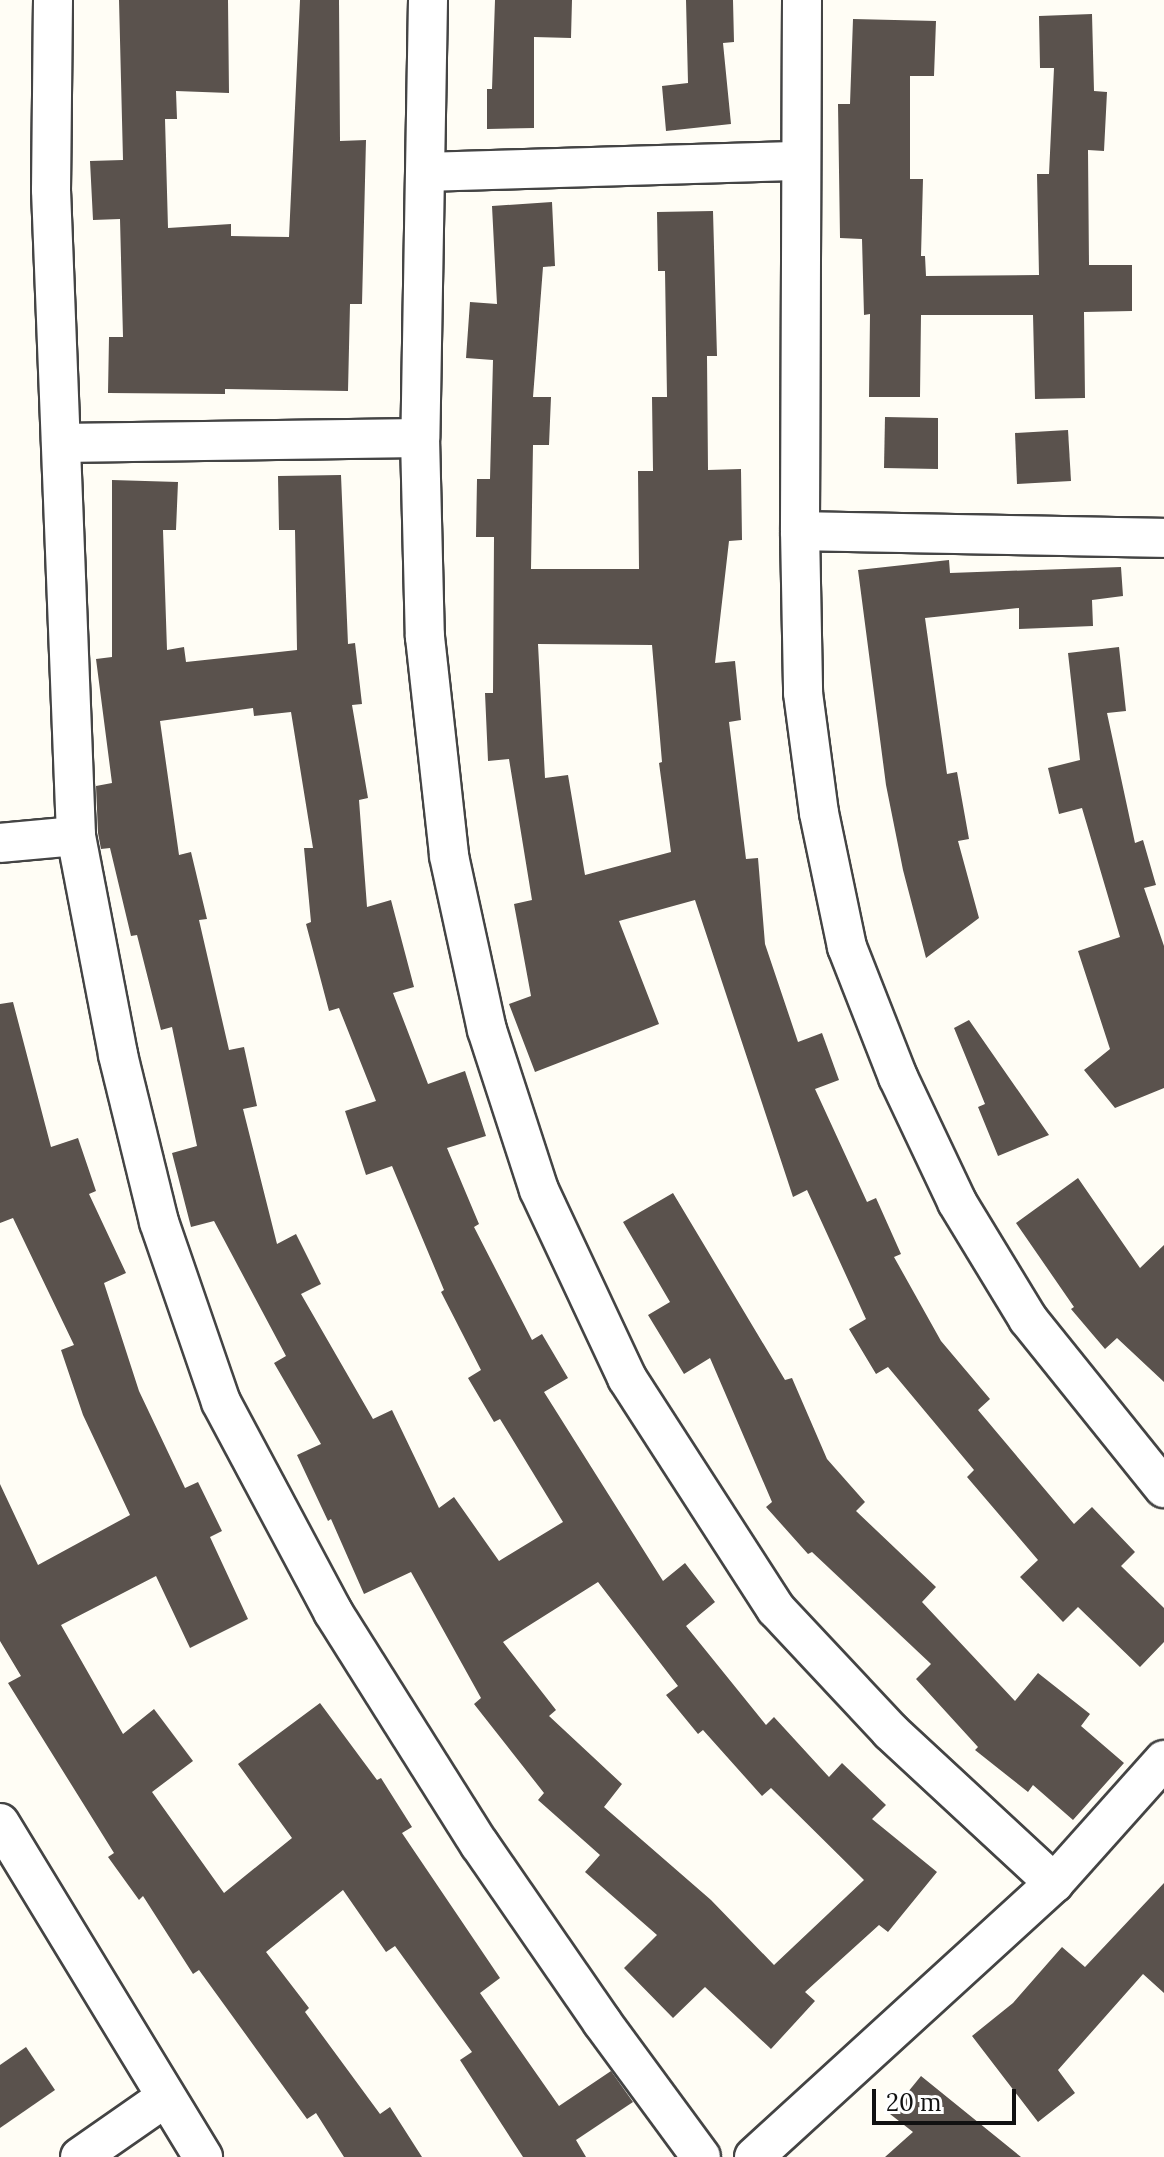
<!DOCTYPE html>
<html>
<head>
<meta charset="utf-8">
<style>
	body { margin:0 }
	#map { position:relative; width:1164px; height:2157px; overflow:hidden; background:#fffdf5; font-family:Lora,serif }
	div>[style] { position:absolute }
	.building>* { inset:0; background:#5a524d }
	.roads { filter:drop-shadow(2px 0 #444) drop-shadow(-2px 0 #444) drop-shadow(0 2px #444) drop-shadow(0 -2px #444) }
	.minor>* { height:38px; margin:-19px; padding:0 19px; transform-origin:19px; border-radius:19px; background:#fff }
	span { translate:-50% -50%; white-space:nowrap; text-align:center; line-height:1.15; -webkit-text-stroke:8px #fff; paint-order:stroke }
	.scale { position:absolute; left:872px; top:2089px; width:144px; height:36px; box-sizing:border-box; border:4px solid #111; border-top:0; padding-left:10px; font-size:24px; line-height:28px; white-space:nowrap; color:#111; -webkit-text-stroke:6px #fff; paint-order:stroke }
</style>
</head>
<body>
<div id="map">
	<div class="building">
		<i style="clip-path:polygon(119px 0,228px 0,229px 93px,176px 91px,177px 119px,165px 119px,168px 228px,231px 224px,231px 236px,289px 237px,300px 0,339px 0,340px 141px,366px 140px,362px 304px,350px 304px,348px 391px,225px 389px,225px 394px,108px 393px,109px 337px,123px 337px,120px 219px,93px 220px,90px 161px,123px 160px)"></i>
		<i style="clip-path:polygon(495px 0,572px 0,571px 38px,534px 37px,534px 128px,487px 129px,487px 89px,492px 89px)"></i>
		<i style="clip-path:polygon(686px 0,733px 0,734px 42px,723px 43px,731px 124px,666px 131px,662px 86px,688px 83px)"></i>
		<i style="clip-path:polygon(1092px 14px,1094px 91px,1107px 92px,1104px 151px,1088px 150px,1089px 265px,1132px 265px,1132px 311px,1084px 312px,1085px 398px,1035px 399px,1033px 315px,921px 315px,920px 397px,869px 397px,870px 314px,864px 315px,862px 239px,840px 238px,838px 104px,850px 104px,853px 19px,936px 21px,934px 76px,910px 76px,910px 179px,923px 179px,921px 256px,925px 256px,926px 276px,1039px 275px,1037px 174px,1049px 174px,1054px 68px,1040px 68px,1039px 16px)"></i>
		<i style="clip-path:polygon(evenodd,552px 202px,555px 266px,543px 267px,533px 397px,551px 397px,549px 445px,533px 445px,531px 569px,639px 569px,638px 471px,653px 471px,652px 397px,667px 397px,665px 271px,658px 271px,657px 212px,713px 211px,717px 356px,707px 356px,708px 470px,741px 469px,742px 540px,729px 541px,715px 663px,735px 661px,741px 720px,729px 722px,746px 859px,758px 858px,765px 944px,798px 1042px,822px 1033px,839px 1080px,815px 1089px,867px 1202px,876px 1198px,901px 1254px,894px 1257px,941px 1341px,990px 1399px,978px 1410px,1074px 1524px,1092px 1507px,1135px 1552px,1121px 1566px,1164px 1608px,1164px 1642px,1140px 1667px,1078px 1607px,1063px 1622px,1020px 1577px,1038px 1560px,967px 1477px,974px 1470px,888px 1367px,876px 1374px,849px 1329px,866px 1319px,807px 1190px,793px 1197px,695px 900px,619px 921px,659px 1024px,535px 1072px,509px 1004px,531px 996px,514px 904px,532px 900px,509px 759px,488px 761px,485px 693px,493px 693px,494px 537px,476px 537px,477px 479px,490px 479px,493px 360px,466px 358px,470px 302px,497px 304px,492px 206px,552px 202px,538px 644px,652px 645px,662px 762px,659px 763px,671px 852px,585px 875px,568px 775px,545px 778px,538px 644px)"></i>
		<i style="clip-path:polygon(885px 417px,938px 418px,938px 469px,884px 468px)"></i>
		<i style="clip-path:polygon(1068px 430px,1071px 481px,1017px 484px,1015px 433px)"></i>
		<i style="clip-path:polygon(evenodd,341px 475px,348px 644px,355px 643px,362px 704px,352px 705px,368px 798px,359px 800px,367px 907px,391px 900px,414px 987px,393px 993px,428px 1084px,465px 1071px,486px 1136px,447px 1148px,479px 1224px,474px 1227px,532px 1340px,542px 1334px,568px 1378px,544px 1392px,663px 1581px,685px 1563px,715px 1602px,686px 1626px,766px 1725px,774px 1717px,829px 1777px,842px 1763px,886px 1805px,872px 1819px,937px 1872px,888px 1932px,879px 1925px,805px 1992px,815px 2001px,771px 2049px,705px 1987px,673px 2018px,624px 1968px,657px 1935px,585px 1872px,600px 1855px,538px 1800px,544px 1793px,474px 1704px,481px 1698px,411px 1572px,364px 1594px,331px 1519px,328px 1521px,297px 1455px,321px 1444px,274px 1363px,286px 1356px,214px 1221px,191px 1227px,172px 1153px,197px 1146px,172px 1027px,161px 1030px,137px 935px,131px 936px,110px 848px,101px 849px,98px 833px,96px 786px,112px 783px,96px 659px,112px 657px,112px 480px,178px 482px,176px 530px,163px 530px,167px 650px,184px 647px,186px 662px,297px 650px,295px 530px,279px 530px,278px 476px,341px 475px,253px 708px,254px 716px,291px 712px,313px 848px,304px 848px,311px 922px,306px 924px,329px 1011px,339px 1008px,376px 1101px,345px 1111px,366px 1175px,392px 1166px,444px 1290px,441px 1292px,481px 1370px,468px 1378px,494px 1422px,500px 1419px,563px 1522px,499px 1561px,454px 1497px,439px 1508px,392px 1410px,373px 1419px,301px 1294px,321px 1284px,296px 1234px,277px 1244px,243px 1109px,257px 1106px,244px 1047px,229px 1050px,199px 920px,207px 919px,191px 852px,179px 855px,160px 721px,253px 708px,341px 475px,598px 1582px,678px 1686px,666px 1695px,698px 1734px,703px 1730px,762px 1796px,771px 1788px,864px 1880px,774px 1965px,711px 1900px,604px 1807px,622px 1784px,549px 1716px,556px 1710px,503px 1642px,598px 1582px)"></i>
		<i style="clip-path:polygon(949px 560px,950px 573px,1121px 567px,1123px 596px,1092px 600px,1093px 626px,1019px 629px,1019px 608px,925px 618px,947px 774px,957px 772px,969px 839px,958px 841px,979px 918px,926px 958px,903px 870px,886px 785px,858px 570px)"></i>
		<i style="clip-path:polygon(1119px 647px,1126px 711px,1107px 713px,1135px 843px,1143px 840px,1156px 885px,1144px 888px,1164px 946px,1164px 1088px,1115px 1108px,1084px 1070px,1110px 1049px,1078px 951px,1120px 937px,1082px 808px,1059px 814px,1048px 768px,1080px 760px,1068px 653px)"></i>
		<i style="clip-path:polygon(13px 1002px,51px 1147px,78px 1138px,96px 1191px,89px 1194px,126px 1273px,104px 1283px,139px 1391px,185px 1488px,198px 1482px,222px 1531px,210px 1537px,248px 1619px,190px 1648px,156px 1576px,61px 1625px,123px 1734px,154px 1709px,193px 1761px,152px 1792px,224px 1893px,292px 1838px,238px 1764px,320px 1703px,377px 1780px,381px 1778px,412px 1827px,402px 1833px,500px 1978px,480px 1993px,559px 2106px,611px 2071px,633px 2102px,576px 2140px,586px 2157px,523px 2157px,460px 2060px,472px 2052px,395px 1946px,386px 1952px,343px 1890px,266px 1952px,309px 2008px,305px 2012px,380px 2114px,390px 2107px,422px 2157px,344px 2157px,316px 2113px,307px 2119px,199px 1970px,193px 1974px,143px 1896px,139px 1900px,108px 1857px,114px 1853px,8px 1683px,21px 1676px,0 1641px,0 1484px,38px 1565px,130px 1515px,83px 1415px,61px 1350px,74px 1345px,13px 1218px,0 1223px,0 1004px)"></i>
		<i style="clip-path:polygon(969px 1020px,1049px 1135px,998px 1156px,978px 1107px,985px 1104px,954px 1028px)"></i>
		<i style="clip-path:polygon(1078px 1178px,1140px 1268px,1164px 1245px,1164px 1382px,1117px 1338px,1105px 1349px,1071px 1309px,1074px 1307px,1016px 1223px)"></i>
		<i style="clip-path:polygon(673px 1193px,785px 1380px,792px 1378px,827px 1459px,865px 1502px,856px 1511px,936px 1587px,922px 1602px,1015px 1701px,1038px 1673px,1090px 1714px,1081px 1726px,1124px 1763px,1073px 1820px,1033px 1785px,1028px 1792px,975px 1750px,978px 1747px,916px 1679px,931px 1664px,812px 1552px,808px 1554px,766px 1507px,772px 1502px,710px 1358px,684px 1374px,648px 1315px,670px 1302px,623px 1222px)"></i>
		<i style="clip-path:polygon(1164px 1883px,1164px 1993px,1143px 1974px,1058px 2070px,1075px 2093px,1038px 2122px,972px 2036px,1013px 2003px,1062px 1947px,1085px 1967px)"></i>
		<i style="clip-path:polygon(26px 2047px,55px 2090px,0 2128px,0 2065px)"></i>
		<i style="clip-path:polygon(921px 2076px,1021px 2157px,885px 2157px,913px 2132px,890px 2114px)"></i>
	</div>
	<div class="roads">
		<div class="minor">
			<i style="left:53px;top:0;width:190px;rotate:90.6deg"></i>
			<i style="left:51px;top:190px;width:646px;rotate:87.78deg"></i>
			<i style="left:76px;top:836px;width:223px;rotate:79.1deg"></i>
			<i style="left:118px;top:1055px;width:172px;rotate:76.2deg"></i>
			<i style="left:159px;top:1222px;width:190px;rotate:71deg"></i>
			<i style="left:221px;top:1402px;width:238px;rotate:61.9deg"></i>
			<i style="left:333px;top:1612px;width:275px;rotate:57.8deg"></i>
			<i style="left:480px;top:1845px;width:215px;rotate:55.4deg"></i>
			<i style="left:602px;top:2022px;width:167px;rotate:53.7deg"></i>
			<i style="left:428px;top:0;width:438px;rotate:91deg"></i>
			<i style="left:420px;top:438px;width:199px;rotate:88.6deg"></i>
			<i style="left:425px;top:637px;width:220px;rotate:83.7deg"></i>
			<i style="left:449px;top:856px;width:178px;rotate:77.7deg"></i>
			<i style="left:487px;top:1030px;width:168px;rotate:72deg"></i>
			<i style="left:539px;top:1190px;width:208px;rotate:64.9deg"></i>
			<i style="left:627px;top:1378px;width:275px;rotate:57.2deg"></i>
			<i style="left:776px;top:1609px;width:167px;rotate:46.9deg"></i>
			<i style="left:890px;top:1731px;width:224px;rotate:42.8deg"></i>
			<i style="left:802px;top:0;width:531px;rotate:90.22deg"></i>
			<i style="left:800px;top:531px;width:162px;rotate:88.9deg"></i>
			<i style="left:803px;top:693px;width:121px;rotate:82.4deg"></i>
			<i style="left:819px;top:813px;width:137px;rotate:78.2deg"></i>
			<i style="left:847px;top:947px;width:140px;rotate:68.6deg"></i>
			<i style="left:898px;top:1077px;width:138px;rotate:64.7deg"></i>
			<i style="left:957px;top:1202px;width:137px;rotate:58.7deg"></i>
			<i style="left:1028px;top:1319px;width:217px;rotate:51.2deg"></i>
			<i style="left:426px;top:172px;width:374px;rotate:-1.7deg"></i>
			<i style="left:61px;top:443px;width:359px;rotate:-0.8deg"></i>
			<i style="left:800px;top:531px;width:364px;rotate:1.1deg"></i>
			<i style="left:0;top:843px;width:76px;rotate:-5.3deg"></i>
			<i style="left:0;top:1823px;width:391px;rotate:58.7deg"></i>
			<i style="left:80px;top:2157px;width:103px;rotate:-34.8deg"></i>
			<i style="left:754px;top:2157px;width:406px;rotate:-42.4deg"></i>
			<i style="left:1054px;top:1883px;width:165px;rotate:-48.2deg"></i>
		</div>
	</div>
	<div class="scale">20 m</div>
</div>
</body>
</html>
